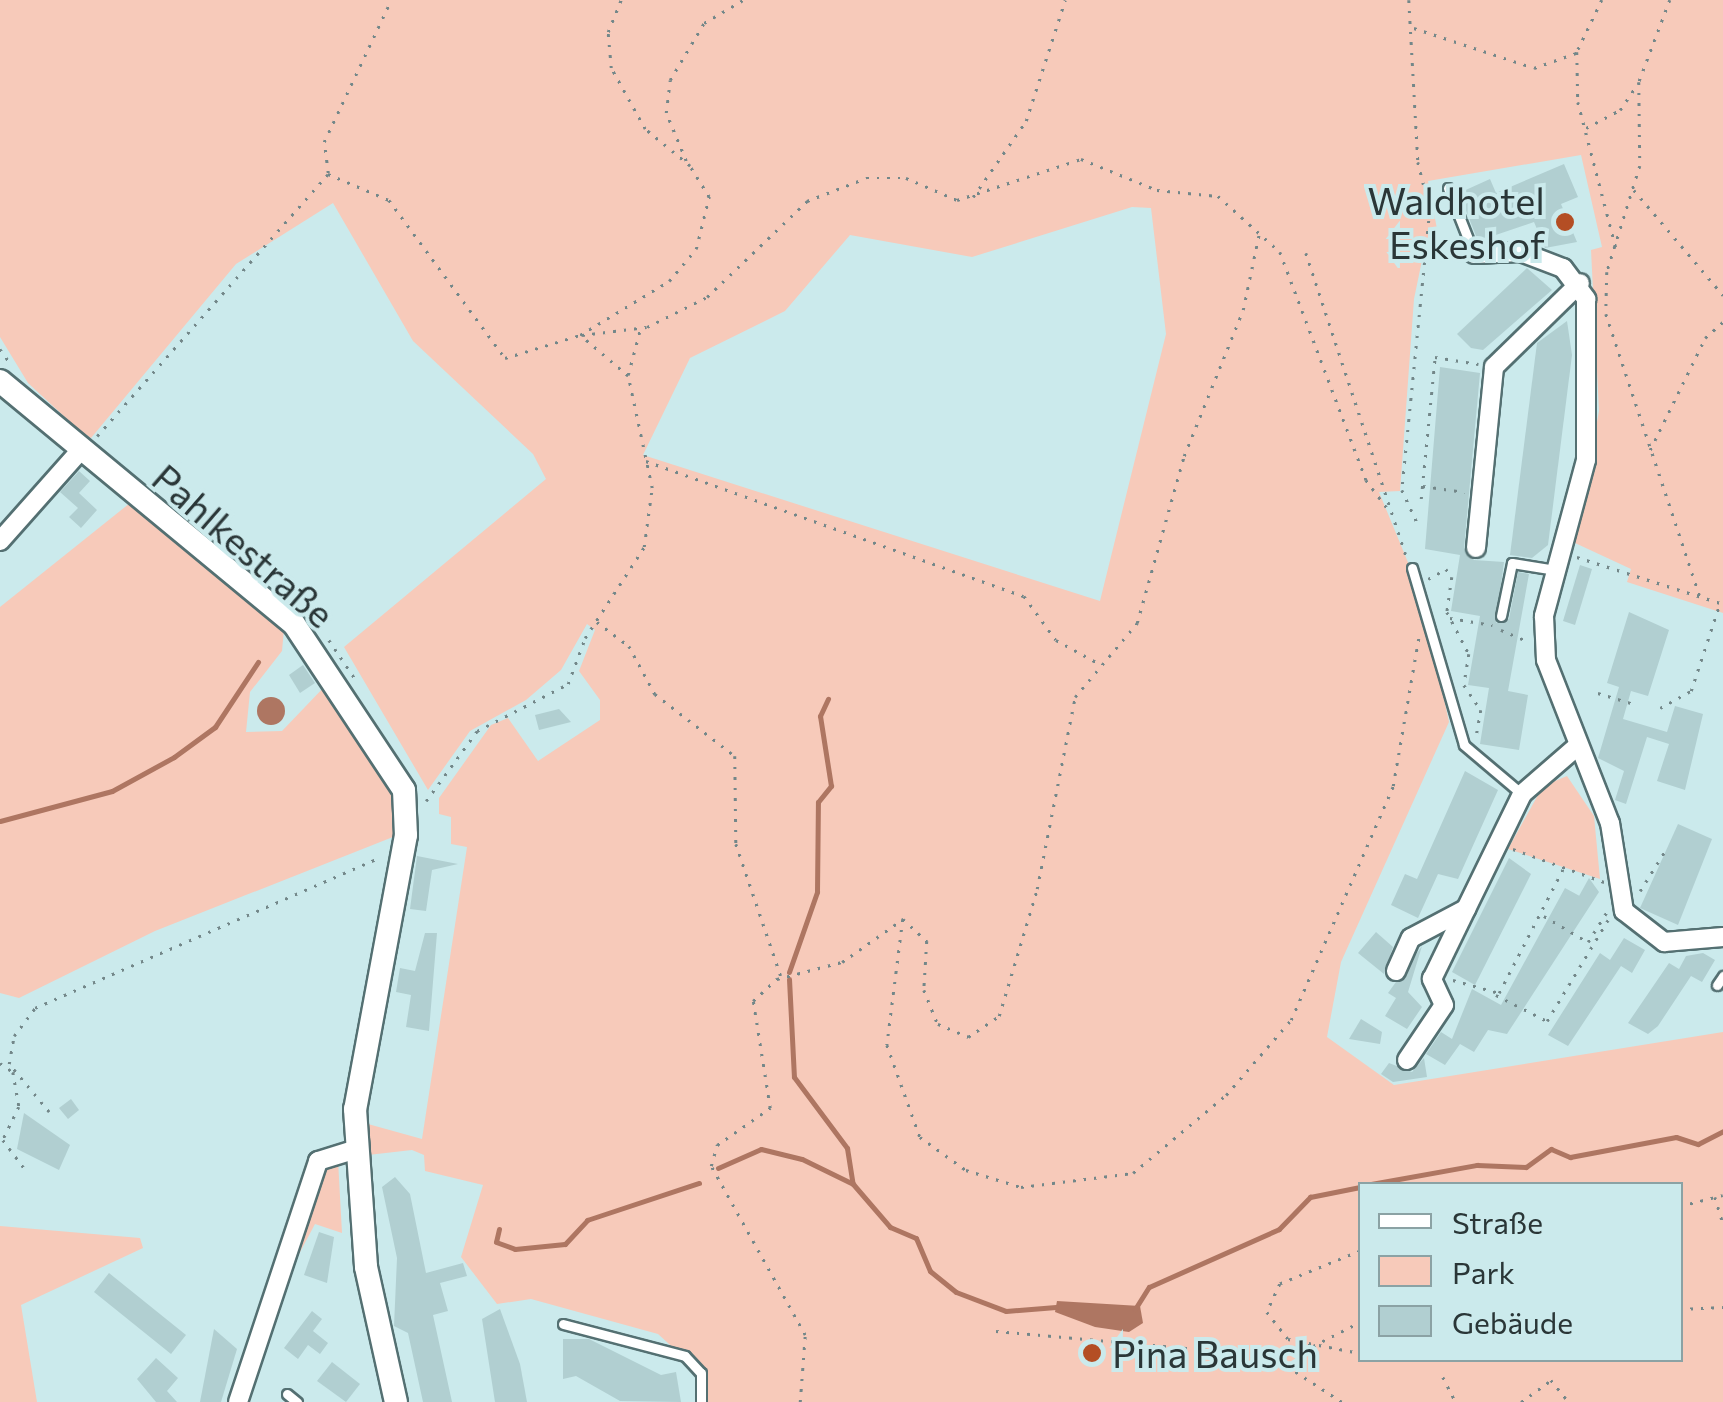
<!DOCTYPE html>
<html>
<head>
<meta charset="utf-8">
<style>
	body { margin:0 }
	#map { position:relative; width:1723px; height:1402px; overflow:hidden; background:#cbeaec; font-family:Commissioner,sans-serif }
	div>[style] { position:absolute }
	.green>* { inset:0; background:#f7caba }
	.water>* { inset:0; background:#ae7662 }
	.round { border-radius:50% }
	.stream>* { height:5px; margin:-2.5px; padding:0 2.5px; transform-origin:2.5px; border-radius:2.5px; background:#ae7662 }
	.building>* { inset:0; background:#b1cfd1 }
	.path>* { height:2.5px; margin-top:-1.25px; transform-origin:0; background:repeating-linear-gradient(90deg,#738789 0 2.5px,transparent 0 10.5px) }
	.roads { filter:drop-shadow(2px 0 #547072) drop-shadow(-2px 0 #547072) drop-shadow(0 2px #547072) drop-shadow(0 -2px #547072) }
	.service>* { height:9px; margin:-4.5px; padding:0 4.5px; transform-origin:4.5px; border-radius:4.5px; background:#fff }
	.minor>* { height:18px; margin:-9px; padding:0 9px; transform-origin:9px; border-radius:9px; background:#fff }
	.tertiary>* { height:22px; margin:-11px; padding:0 11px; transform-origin:11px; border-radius:11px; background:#fff }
	.dots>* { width:28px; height:28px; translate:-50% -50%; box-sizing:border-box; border:5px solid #cbeaec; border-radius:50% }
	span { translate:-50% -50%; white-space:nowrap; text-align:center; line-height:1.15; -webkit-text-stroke:8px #cbeaec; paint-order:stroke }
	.poi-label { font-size:38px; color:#2a3637 }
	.right { translate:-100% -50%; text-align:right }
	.left { translate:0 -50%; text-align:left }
	.street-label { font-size:38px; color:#2a3637 }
	.legend { position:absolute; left:1358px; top:1182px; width:325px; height:180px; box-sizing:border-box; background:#cbeaec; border:2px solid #8ba2a4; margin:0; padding:12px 18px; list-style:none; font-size:30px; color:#2a3637 }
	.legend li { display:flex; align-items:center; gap:20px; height:50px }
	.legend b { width:50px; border:2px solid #8ba2a4 }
</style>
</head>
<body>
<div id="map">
	<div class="green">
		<i style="clip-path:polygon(evenodd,0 0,1723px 0,1723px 613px,1627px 582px,1631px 569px,1575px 543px,1599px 411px,1591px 250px,1602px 247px,1581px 155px,1428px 181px,1440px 245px,1426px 241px,1414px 299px,1400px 491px,1379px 492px,1421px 594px,1449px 722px,1341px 962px,1327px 1037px,1394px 1085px,1723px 1032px,1723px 1402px,707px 1402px,701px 1373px,658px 1334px,531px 1299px,497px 1304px,461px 1257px,483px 1185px,425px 1171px,424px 1155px,412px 1150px,368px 1155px,368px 1124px,422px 1139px,467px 847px,451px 844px,451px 817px,439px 814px,439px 798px,491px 725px,508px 718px,538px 761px,600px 720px,600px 700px,579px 671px,595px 630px,587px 624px,561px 670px,526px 700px,470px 731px,428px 790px,344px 647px,546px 479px,533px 454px,413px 341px,333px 203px,236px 264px,91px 438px,80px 431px,28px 383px,0 337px,0 0,1132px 207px,1151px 208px,1166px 334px,1100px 601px,643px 455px,690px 358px,785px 311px,850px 235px,972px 257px,1132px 207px,0 0,1360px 1184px,1680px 1184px,1680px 1360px,1360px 1360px,1360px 1184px)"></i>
		<i style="clip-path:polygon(130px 503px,284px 629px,282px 651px,250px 692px,246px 732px,282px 731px,327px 684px,393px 792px,398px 835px,155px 931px,19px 998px,0 993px,0 607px)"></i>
		<i style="clip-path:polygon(1567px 776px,1594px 816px,1600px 879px,1508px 849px,1543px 786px)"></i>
		<i style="clip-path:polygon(338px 1160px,342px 1233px,315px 1224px,291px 1269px,317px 1171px)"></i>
		<i style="clip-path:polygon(0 1226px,140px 1238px,143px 1248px,21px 1305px,37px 1402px,0 1402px)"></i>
	</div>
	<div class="water">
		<i class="round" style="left:257px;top:697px;width:28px;height:28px"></i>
		<i style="clip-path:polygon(1057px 1301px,1140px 1306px,1143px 1323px,1129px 1332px,1095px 1327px,1055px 1312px)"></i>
	</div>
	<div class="stream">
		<i style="left:0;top:821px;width:116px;rotate:-15deg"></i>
		<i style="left:112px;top:791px;width:71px;rotate:-28.7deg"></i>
		<i style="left:174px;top:757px;width:51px;rotate:-36.2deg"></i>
		<i style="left:215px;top:727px;width:78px;rotate:-56.5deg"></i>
		<i style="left:789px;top:972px;width:85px;rotate:-70.7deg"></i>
		<i style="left:817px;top:892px;width:90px;rotate:-89.4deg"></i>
		<i style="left:818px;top:802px;width:21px;rotate:-51deg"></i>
		<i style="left:831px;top:786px;width:71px;rotate:-98.9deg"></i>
		<i style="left:820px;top:716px;width:19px;rotate:-65deg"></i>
		<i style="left:789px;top:979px;width:98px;rotate:87.1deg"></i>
		<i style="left:794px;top:1077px;width:89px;rotate:53.3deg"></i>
		<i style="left:847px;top:1148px;width:36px;rotate:81deg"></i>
		<i style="left:718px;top:1168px;width:47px;rotate:-23.8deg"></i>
		<i style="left:761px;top:1149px;width:42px;rotate:13.7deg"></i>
		<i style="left:802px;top:1159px;width:57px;rotate:26.1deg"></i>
		<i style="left:853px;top:1184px;width:57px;rotate:49.3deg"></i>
		<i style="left:890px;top:1227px;width:28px;rotate:23deg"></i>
		<i style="left:916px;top:1238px;width:36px;rotate:67deg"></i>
		<i style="left:930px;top:1271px;width:33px;rotate:39deg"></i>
		<i style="left:956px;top:1292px;width:53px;rotate:20.8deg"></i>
		<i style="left:1006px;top:1311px;width:50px;rotate:-4.6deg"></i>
		<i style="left:1371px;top:1184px;width:108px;rotate:-10.2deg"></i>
		<i style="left:1477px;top:1165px;width:49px;rotate:2.3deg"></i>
		<i style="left:1526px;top:1167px;width:31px;rotate:-36deg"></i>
		<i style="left:1551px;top:1149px;width:21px;rotate:23deg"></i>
		<i style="left:1570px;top:1157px;width:108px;rotate:-10.7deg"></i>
		<i style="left:1676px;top:1137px;width:23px;rotate:18deg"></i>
		<i style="left:1698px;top:1144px;width:28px;rotate:-27deg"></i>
		<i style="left:499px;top:1229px;width:13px;rotate:103deg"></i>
		<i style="left:496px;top:1242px;width:20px;rotate:20deg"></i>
		<i style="left:515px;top:1249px;width:50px;rotate:-5.7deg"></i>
		<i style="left:565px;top:1244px;width:33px;rotate:-47deg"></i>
		<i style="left:587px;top:1220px;width:118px;rotate:-18.3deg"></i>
		<i style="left:1135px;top:1309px;width:26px;rotate:-58deg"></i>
		<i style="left:1149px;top:1287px;width:142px;rotate:-24deg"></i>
		<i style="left:1279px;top:1229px;width:45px;rotate:-45.9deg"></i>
		<i style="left:1310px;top:1197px;width:51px;rotate:-11.3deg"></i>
	</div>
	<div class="building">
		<i style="clip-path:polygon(1564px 164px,1578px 197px,1561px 204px,1577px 242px,1545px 248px,1534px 222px,1478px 241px,1459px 193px,1490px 179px,1496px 193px)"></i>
		<i style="clip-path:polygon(1527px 268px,1552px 290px,1483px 350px,1471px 348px,1457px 334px)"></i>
		<i style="clip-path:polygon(1567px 321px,1572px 355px,1548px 545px,1532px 558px,1510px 555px,1537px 343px)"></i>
		<i style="clip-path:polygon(1440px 367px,1480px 373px,1464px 548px,1474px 560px,1504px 562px,1496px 623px,1509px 619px,1518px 572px,1529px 574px,1508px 691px,1528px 695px,1519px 750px,1480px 744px,1489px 688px,1468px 685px,1480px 616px,1451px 611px,1460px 555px,1425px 549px)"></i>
		<i style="clip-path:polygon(79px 471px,90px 481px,79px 493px,97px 510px,81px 528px,69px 517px,78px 508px,60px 492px)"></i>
		<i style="clip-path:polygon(1580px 565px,1592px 569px,1575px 625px,1563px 621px)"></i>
		<i style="clip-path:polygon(1629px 612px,1669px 630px,1648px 696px,1631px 691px,1623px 719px,1667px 732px,1675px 706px,1703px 714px,1685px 790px,1657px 781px,1669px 744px,1647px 737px,1626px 804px,1615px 800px,1624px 771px,1598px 758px,1619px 687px,1607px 683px)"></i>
		<i style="clip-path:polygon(303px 665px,315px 683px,300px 693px,289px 675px)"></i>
		<i style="clip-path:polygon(559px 709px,571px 722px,539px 730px,535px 715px)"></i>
		<i style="clip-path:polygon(1465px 771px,1498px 790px,1458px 879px,1438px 874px,1418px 918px,1391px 905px,1405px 874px,1417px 879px)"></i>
		<i style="clip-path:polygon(1678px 824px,1712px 839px,1678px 925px,1640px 908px)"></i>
		<i style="clip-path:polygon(417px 856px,458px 864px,432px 870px,426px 911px,410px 909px)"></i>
		<i style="clip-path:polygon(1509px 858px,1531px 874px,1475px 985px,1452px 972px)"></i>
		<i style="clip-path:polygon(1589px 878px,1599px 892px,1507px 1034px,1488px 1030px,1474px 1052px,1460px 1044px,1445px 1065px,1426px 1054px,1441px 1032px,1452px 1039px,1472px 989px,1501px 1005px,1565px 888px,1587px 900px,1579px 896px)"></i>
		<i style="clip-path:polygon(1376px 932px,1393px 947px,1384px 974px,1358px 953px)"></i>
		<i style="clip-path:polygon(425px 933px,437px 933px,429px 1031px,406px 1027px,411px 995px,396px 992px,400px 968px,415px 971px)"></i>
		<i style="clip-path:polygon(1624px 938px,1645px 950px,1632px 973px,1621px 966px,1568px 1046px,1548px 1035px,1600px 953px,1610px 960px)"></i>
		<i style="clip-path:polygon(1422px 946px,1408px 992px,1422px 1007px,1407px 1029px,1385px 1016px,1396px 998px,1388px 993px)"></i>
		<i style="clip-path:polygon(1703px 953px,1715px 960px,1702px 982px,1691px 976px,1658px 1026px,1648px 1034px,1628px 1023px,1669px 963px,1679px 969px,1686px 956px)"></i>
		<i style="clip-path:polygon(1361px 1019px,1382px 1032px,1380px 1044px,1349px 1039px)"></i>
		<i style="clip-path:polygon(1424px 1058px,1427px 1077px,1393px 1082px,1381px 1074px,1389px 1063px,1412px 1072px)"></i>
		<i style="clip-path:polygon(71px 1099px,79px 1110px,68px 1119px,59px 1108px)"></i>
		<i style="clip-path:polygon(24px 1113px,70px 1145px,59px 1170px,17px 1149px)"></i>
		<i style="clip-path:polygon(395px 1177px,410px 1194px,426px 1273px,463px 1263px,467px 1276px,440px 1283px,448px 1311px,433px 1315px,452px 1402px,423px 1402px,408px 1333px,394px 1326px,397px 1258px,382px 1187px)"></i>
		<i style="clip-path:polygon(319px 1232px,334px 1237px,327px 1283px,304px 1275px)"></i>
		<i style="clip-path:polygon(109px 1273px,186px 1335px,171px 1354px,94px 1292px)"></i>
		<i style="clip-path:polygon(500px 1309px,520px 1364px,527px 1402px,495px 1402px,482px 1319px)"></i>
		<i style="clip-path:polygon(312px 1311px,322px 1319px,313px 1331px,328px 1343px,320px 1354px,308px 1345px,298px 1359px,284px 1348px)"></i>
		<i style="clip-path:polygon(214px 1329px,237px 1349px,221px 1402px,200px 1402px)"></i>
		<i style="clip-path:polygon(563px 1339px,589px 1339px,661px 1375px,676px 1372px,681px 1402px,620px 1401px,576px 1376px,563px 1379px)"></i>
		<i style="clip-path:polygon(156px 1358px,178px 1378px,167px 1391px,177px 1402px,156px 1402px,137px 1379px)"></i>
		<i style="clip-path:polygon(332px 1362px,360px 1384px,346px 1402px,317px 1381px)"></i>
	</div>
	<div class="path">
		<i style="left:1409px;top:0;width:162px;rotate:86.8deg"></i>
		<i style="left:1418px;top:162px;width:49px;rotate:76deg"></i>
		<i style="left:1430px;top:210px;width:281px;rotate:95.7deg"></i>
		<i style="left:1402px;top:490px;width:38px;rotate:65deg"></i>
		<i style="left:1602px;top:0;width:58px;rotate:115.7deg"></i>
		<i style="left:1577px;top:52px;width:50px;rotate:88.9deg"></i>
		<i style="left:1578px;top:102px;width:151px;rotate:75.4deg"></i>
		<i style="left:1670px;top:0;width:88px;rotate:110.7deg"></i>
		<i style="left:1639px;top:82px;width:84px;rotate:89.3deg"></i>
		<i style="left:1640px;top:166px;width:111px;rotate:107.3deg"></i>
		<i style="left:1607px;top:272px;width:42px;rotate:91.4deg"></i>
		<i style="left:1606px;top:314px;width:297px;rotate:71.6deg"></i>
		<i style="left:1414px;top:28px;width:126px;rotate:18.4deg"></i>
		<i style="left:1534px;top:68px;width:45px;rotate:-19.7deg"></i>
		<i style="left:1586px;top:128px;width:38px;rotate:-28deg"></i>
		<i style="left:1620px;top:110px;width:32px;rotate:-56deg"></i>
		<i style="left:686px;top:161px;width:52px;rotate:-112.6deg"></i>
		<i style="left:666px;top:113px;width:33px;rotate:-83deg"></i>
		<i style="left:670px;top:80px;width:66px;rotate:-59.2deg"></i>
		<i style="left:704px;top:23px;width:45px;rotate:-30.5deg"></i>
		<i style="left:328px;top:173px;width:31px;rotate:-97deg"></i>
		<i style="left:324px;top:142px;width:157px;rotate:-64.7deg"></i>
		<i style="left:1634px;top:190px;width:138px;rotate:49.7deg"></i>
		<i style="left:973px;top:197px;width:93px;rotate:-55.1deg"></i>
		<i style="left:1026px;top:121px;width:127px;rotate:-72.1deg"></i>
		<i style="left:1306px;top:253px;width:321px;rotate:71.7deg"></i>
		<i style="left:582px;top:335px;width:65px;rotate:-7deg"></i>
		<i style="left:647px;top:327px;width:67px;rotate:-26.6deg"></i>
		<i style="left:707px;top:297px;width:139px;rotate:-43.8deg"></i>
		<i style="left:807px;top:201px;width:63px;rotate:-21.3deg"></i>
		<i style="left:866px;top:178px;width:40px"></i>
		<i style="left:906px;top:178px;width:56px;rotate:23.3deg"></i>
		<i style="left:957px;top:200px;width:131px;rotate:-18.3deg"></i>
		<i style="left:1081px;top:159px;width:82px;rotate:22.2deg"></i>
		<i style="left:1157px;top:190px;width:61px;rotate:5.6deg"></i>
		<i style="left:1218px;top:196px;width:84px;rotate:42.1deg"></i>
		<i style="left:1280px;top:252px;width:244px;rotate:69.3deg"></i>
		<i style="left:1366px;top:480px;width:38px;rotate:53deg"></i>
		<i style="left:0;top:349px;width:19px;rotate:54deg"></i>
		<i style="left:628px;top:375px;width:47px;rotate:-75.1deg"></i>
		<i style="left:97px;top:436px;width:349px;rotate:-48.6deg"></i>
		<i style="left:328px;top:174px;width:66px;rotate:23.1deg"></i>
		<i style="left:389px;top:200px;width:196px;rotate:53.7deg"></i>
		<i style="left:505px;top:358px;width:78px;rotate:-17deg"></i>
		<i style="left:580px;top:335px;width:104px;rotate:-31.2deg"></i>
		<i style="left:669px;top:281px;width:42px;rotate:-49.8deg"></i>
		<i style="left:696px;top:249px;width:54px;rotate:-76deg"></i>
		<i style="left:709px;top:197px;width:36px;rotate:-122deg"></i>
		<i style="left:690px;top:166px;width:58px;rotate:-140.6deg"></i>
		<i style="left:645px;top:129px;width:70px;rotate:-119.1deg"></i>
		<i style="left:611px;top:68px;width:36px;rotate:-95deg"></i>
		<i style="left:608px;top:32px;width:35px;rotate:-68deg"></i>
		<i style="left:1650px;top:450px;width:125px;rotate:-63.8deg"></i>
		<i style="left:1705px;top:338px;width:24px;rotate:-42deg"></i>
		<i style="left:646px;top:461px;width:401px;rotate:19.7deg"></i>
		<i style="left:1024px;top:596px;width:54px;rotate:54deg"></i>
		<i style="left:1056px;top:640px;width:46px;rotate:28.8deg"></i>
		<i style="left:1423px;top:486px;width:42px;rotate:8.1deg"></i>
		<i style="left:1421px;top:499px;width:143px;rotate:-84.4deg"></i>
		<i style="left:1435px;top:357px;width:44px;rotate:9.2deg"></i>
		<i style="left:1577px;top:557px;width:153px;rotate:17.8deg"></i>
		<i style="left:1428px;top:579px;width:21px;rotate:-29deg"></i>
		<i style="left:1446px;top:569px;width:10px;rotate:53deg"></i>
		<i style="left:1452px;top:577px;width:35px;rotate:98deg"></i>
		<i style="left:1447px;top:612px;width:47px;rotate:62.4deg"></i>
		<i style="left:1469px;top:654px;width:31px;rotate:99deg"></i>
		<i style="left:1464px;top:685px;width:30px;rotate:56deg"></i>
		<i style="left:1481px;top:710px;width:27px;rotate:100deg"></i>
		<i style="left:1450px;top:618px;width:43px;rotate:9.5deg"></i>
		<i style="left:597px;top:622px;width:40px;rotate:37deg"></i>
		<i style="left:629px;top:646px;width:55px;rotate:61.6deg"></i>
		<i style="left:655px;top:694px;width:101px;rotate:37.8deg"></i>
		<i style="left:735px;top:756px;width:88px;rotate:89.3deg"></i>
		<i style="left:736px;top:844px;width:139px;rotate:71.2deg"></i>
		<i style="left:1501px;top:630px;width:28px;rotate:23deg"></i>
		<i style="left:329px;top:640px;width:52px;rotate:56deg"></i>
		<i style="left:1598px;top:693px;width:39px;rotate:17deg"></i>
		<i style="left:1660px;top:708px;width:35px;rotate:-29deg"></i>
		<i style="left:1691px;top:691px;width:93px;rotate:-71.8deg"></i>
		<i style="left:426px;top:801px;width:87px;rotate:-53.9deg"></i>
		<i style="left:477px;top:731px;width:102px;rotate:-27.3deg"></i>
		<i style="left:568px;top:684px;width:49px;rotate:-69.7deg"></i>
		<i style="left:585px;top:638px;width:108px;rotate:-57deg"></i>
		<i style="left:644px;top:547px;width:60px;rotate:-82.3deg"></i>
		<i style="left:652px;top:488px;width:115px;rotate:-102.1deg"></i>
		<i style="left:628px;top:376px;width:62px;rotate:-139.6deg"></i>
		<i style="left:1513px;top:849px;width:97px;rotate:19.9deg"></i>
		<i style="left:1640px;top:891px;width:47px;rotate:-58deg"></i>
		<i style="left:1544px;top:916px;width:51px;rotate:30.6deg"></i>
		<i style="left:1588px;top:942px;width:36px;rotate:-58deg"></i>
		<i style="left:903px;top:919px;width:127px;rotate:97.2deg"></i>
		<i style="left:887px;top:1045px;width:98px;rotate:70.3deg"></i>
		<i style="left:920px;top:1137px;width:57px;rotate:35.7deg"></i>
		<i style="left:966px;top:1170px;width:58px;rotate:17.2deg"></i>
		<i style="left:1021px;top:1187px;width:113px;rotate:-7.1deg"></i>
		<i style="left:1133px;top:1173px;width:121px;rotate:-40deg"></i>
		<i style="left:1226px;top:1095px;width:99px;rotate:-49.1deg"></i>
		<i style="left:1291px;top:1020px;width:255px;rotate:-66.4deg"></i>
		<i style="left:1393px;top:786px;width:153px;rotate:-80.2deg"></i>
		<i style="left:1453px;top:980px;width:48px;rotate:15.8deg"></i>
		<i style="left:1499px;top:993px;width:142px;rotate:-62.7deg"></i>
		<i style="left:1496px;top:995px;width:57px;rotate:27deg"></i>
		<i style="left:1547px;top:1021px;width:118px;rotate:-58.9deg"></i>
		<i style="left:0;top:1063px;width:16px;rotate:35deg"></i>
		<i style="left:13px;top:1072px;width:36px;rotate:80deg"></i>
		<i style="left:19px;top:1107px;width:37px;rotate:116deg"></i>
		<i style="left:3px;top:1140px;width:36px;rotate:53deg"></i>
		<i style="left:49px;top:1112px;width:62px;rotate:-129.8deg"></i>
		<i style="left:9px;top:1064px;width:28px;rotate:-80deg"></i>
		<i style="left:14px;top:1036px;width:35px;rotate:-53deg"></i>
		<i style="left:35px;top:1008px;width:377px;rotate:-23.6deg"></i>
		<i style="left:1715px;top:1197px;width:28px;rotate:73deg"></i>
		<i style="left:1680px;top:1206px;width:44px;rotate:-14.3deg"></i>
		<i style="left:1360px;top:1251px;width:87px;rotate:157.6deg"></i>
		<i style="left:1280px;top:1284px;width:31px;rotate:115deg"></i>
		<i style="left:1267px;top:1312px;width:34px;rotate:52deg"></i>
		<i style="left:1288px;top:1339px;width:73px;rotate:11deg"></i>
		<i style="left:1680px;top:1309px;width:43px;rotate:-2.7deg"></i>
		<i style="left:996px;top:1331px;width:247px;rotate:5.1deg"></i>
		<i style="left:1242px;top:1353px;width:47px;rotate:16.1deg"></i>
		<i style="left:1287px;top:1366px;width:66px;rotate:33.2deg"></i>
		<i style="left:1313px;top:1346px;width:53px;rotate:-27.1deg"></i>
		<i style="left:1443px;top:1377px;width:28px;rotate:63deg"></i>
		<i style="left:800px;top:1402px;width:67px;rotate:-85.7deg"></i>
		<i style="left:805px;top:1335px;width:193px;rotate:-119.1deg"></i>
		<i style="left:711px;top:1166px;width:22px;rotate:-74deg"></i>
		<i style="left:717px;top:1145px;width:65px;rotate:-34.9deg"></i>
		<i style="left:770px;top:1108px;width:108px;rotate:-99deg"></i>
		<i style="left:753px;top:1001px;width:33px;rotate:-43deg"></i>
		<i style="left:777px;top:979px;width:67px;rotate:-14.7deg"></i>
		<i style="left:842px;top:962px;width:75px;rotate:-35.2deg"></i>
		<i style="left:903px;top:919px;width:33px;rotate:43deg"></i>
		<i style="left:927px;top:941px;width:49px;rotate:93.5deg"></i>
		<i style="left:924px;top:990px;width:37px;rotate:68deg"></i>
		<i style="left:938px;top:1024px;width:33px;rotate:23deg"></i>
		<i style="left:968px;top:1037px;width:37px;rotate:-34deg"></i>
		<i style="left:999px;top:1016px;width:133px;rotate:-73.3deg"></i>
		<i style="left:1037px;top:889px;width:196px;rotate:-78.8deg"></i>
		<i style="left:1075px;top:697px;width:97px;rotate:-50deg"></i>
		<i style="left:1137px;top:623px;width:173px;rotate:-74.3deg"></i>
		<i style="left:1184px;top:456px;width:157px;rotate:-68deg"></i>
		<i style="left:1243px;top:310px;width:78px;rotate:-78.1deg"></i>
		<i style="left:1521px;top:1402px;width:37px;rotate:-36deg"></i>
		<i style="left:1551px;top:1380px;width:28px;rotate:51deg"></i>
	</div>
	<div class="roads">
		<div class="service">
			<i style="left:1448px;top:188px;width:71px;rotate:68.5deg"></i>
			<i style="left:1412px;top:568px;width:184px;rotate:73.6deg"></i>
			<i style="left:1464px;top:745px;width:76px;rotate:40.2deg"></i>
			<i style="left:1501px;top:616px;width:54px;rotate:-78.3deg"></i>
			<i style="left:1512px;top:563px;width:44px;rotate:9.2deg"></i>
			<i style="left:1717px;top:985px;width:11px;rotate:-56deg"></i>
			<i style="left:563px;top:1324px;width:126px;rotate:14.7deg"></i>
			<i style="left:685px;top:1356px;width:23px;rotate:47deg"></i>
			<i style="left:701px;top:1373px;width:29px;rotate:90deg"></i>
			<i style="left:287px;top:1394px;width:13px;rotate:39deg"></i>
		</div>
		<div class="minor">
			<i style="left:1474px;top:254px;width:47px;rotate:-2.4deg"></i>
			<i style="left:1521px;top:252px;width:45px;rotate:20.9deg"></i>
			<i style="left:1563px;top:268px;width:39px;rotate:53deg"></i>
			<i style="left:1586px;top:299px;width:161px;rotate:90deg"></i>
			<i style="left:1586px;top:460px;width:162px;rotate:105.1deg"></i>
			<i style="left:1544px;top:616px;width:44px;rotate:87.4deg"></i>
			<i style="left:1546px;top:660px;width:175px;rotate:68.6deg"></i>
			<i style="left:1610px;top:823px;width:89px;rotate:81deg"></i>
			<i style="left:1624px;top:911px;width:51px;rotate:37.8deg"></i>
			<i style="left:1664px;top:942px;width:59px;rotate:-4.8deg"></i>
			<i style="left:0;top:541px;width:119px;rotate:-48.4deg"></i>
			<i style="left:1476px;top:548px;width:182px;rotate:-84.3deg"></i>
			<i style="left:1494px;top:367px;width:120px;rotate:-44.3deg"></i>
			<i style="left:1396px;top:971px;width:36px;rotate:-66deg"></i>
			<i style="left:1411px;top:938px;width:62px;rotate:-27.8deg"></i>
			<i style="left:1466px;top:909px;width:128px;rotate:-64deg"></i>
			<i style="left:1522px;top:794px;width:69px;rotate:-40.9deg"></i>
			<i style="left:1407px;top:1060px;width:66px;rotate:-56.1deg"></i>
			<i style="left:1444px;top:1005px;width:29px;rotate:-115deg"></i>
			<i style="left:1432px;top:979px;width:78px;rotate:-64.1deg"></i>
			<i style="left:238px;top:1402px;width:254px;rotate:-71.6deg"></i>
			<i style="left:318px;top:1161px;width:41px;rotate:-17.1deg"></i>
		</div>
		<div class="tertiary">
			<i style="left:0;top:381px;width:381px;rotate:39.6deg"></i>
			<i style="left:294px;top:624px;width:199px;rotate:56.5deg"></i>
			<i style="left:404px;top:790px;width:45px;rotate:87.5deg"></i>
			<i style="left:406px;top:835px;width:279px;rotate:100.5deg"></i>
			<i style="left:355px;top:1109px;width:158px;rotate:86deg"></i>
			<i style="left:366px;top:1267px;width:138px;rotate:77.5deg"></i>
		</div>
	</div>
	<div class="dots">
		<i style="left:1565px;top:222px;background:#b44e24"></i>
		<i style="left:1092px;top:1353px;background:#b44e24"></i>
	</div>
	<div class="poi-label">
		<span class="right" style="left:1545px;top:222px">Waldhotel<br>Eskeshof</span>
		<span class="left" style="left:1112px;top:1353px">Pina Bausch</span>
	</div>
	<div class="street-label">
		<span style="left:244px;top:545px;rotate:41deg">Pahlkestraße</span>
	</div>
	<ul class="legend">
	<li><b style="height:12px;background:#fff"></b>Straße</li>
	<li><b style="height:28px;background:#f7caba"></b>Park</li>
	<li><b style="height:28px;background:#b1cfd1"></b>Gebäude</li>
	</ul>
</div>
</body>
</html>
